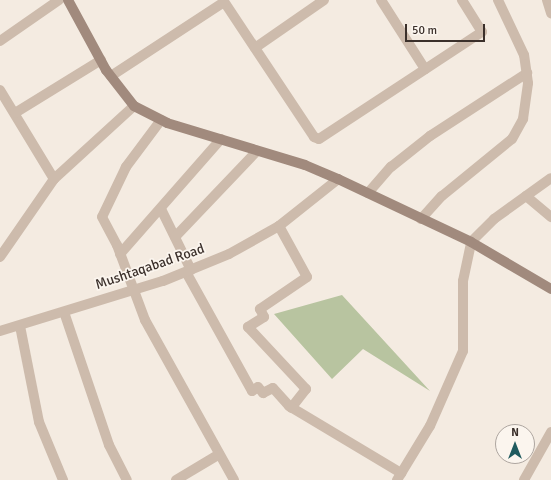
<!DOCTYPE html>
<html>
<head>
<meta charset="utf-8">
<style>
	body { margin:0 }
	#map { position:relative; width:551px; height:480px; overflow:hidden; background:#f4ebe1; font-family:Signika,sans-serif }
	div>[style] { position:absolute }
	.green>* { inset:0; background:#b8c4a0 }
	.street>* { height:10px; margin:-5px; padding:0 5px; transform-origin:5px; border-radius:5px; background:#cdbbac }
	.secondary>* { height:10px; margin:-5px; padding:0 5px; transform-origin:5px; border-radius:5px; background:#a18a7d }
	span { translate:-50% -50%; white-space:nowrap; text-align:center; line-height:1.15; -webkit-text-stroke:3.5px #fbf5ee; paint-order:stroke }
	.street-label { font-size:14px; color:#3b302b }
	.north { position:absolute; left:495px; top:424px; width:40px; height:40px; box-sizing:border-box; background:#fbf5ee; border:1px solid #aea6a0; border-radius:50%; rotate:0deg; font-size:11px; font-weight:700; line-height:16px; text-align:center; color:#3b302b }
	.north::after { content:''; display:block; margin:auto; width:14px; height:18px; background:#1f5a5e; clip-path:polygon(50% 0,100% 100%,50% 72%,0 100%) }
	.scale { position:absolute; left:405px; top:24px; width:80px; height:18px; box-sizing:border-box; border:2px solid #3b302b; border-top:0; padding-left:5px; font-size:12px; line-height:14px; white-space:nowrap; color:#3b302b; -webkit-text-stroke:3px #fbf5ee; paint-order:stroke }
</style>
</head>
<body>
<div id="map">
	<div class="green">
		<i style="clip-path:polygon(342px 295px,430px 391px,363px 349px,332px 379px,274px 314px)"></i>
	</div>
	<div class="street">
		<i style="left:223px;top:0;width:164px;rotate:56.4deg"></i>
		<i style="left:314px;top:137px;width:5px;rotate:22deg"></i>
		<i style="left:319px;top:139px;width:195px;rotate:-33.3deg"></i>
		<i style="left:482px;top:32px;width:38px;rotate:-122deg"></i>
		<i style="left:381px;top:0;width:82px;rotate:57.5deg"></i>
		<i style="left:547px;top:0;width:14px;rotate:73deg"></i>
		<i style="left:0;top:41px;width:72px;rotate:-34.8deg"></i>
		<i style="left:255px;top:48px;width:84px;rotate:-34.8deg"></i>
		<i style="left:111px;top:76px;width:135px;rotate:-33.2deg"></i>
		<i style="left:0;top:90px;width:104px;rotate:58.8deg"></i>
		<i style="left:15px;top:113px;width:101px;rotate:-31.6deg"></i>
		<i style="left:161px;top:120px;width:59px;rotate:126.7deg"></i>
		<i style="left:126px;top:167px;width:55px;rotate:115.6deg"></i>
		<i style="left:102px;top:217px;width:32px;rotate:62deg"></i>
		<i style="left:117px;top:245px;width:80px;rotate:69.5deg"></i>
		<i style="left:145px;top:320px;width:183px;rotate:60.9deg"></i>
		<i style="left:368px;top:193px;width:35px;rotate:-49deg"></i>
		<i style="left:391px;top:167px;width:50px;rotate:-38.5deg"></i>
		<i style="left:430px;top:136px;width:116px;rotate:-33deg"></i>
		<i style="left:526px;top:196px;width:33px;rotate:40deg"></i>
		<i style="left:161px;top:209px;width:68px;rotate:63.8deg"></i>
		<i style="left:421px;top:219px;width:31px;rotate:-48deg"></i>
		<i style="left:442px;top:196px;width:90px;rotate:-39.2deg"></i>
		<i style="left:512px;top:139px;width:23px;rotate:-61deg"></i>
		<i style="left:523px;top:119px;width:36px;rotate:-82deg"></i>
		<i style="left:528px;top:83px;width:28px;rotate:-98deg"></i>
		<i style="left:524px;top:55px;width:61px;rotate:-115.3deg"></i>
		<i style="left:279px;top:226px;width:58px;rotate:61.2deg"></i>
		<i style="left:307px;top:277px;width:57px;rotate:145.8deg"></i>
		<i style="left:260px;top:309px;width:9px;rotate:63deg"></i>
		<i style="left:264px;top:317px;width:19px;rotate:148deg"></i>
		<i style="left:248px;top:327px;width:85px;rotate:46.9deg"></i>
		<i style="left:306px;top:389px;width:24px;rotate:128deg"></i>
		<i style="left:175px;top:237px;width:119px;rotate:-46.4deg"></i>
		<i style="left:120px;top:254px;width:153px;rotate:-48.7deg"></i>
		<i style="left:0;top:257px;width:95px;rotate:-55.3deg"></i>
		<i style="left:54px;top:179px;width:108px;rotate:-42.4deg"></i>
		<i style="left:186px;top:272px;width:136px;rotate:61deg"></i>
		<i style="left:252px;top:391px;width:7px;rotate:-34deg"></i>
		<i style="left:258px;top:387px;width:8px;rotate:50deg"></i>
		<i style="left:263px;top:393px;width:11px;rotate:-27deg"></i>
		<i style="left:273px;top:388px;width:24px;rotate:48deg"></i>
		<i style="left:289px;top:406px;width:131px;rotate:30.9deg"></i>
		<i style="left:64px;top:312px;width:140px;rotate:71.3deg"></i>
		<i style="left:109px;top:445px;width:39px;rotate:63deg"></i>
		<i style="left:20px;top:326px;width:98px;rotate:78.8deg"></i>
		<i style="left:39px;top:422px;width:63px;rotate:67.5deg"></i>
		<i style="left:0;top:331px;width:170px;rotate:-17.1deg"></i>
		<i style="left:163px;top:281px;width:71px;rotate:-22.2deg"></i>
		<i style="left:229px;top:254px;width:57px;rotate:-29.2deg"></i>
		<i style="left:279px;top:226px;width:75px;rotate:-38.5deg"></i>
		<i style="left:176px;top:480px;width:49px;rotate:-30.8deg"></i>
		<i style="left:397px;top:480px;width:63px;rotate:-58.6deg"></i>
		<i style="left:430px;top:426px;width:82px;rotate:-66.3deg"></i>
		<i style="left:463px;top:351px;width:70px;rotate:-90deg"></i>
		<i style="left:463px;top:281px;width:40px;rotate:-78deg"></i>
		<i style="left:471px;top:242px;width:33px;rotate:-45deg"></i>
		<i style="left:494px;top:219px;width:70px;rotate:-35.7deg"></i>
		<i style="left:524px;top:480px;width:55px;rotate:-60.6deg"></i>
	</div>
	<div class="secondary">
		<i style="left:68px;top:0;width:80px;rotate:61.5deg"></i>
		<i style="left:106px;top:70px;width:46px;rotate:52.1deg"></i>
		<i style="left:134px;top:106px;width:37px;rotate:27deg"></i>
		<i style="left:167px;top:123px;width:144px;rotate:16.9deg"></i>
		<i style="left:305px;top:165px;width:36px;rotate:23deg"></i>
		<i style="left:338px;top:179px;width:147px;rotate:25.3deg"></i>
		<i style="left:471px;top:242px;width:93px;rotate:30.4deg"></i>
	</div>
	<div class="street-label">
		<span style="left:150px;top:267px;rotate:-19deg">Mushtaqabad Road</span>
	</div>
	<div class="north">N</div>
	<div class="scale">50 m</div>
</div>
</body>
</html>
